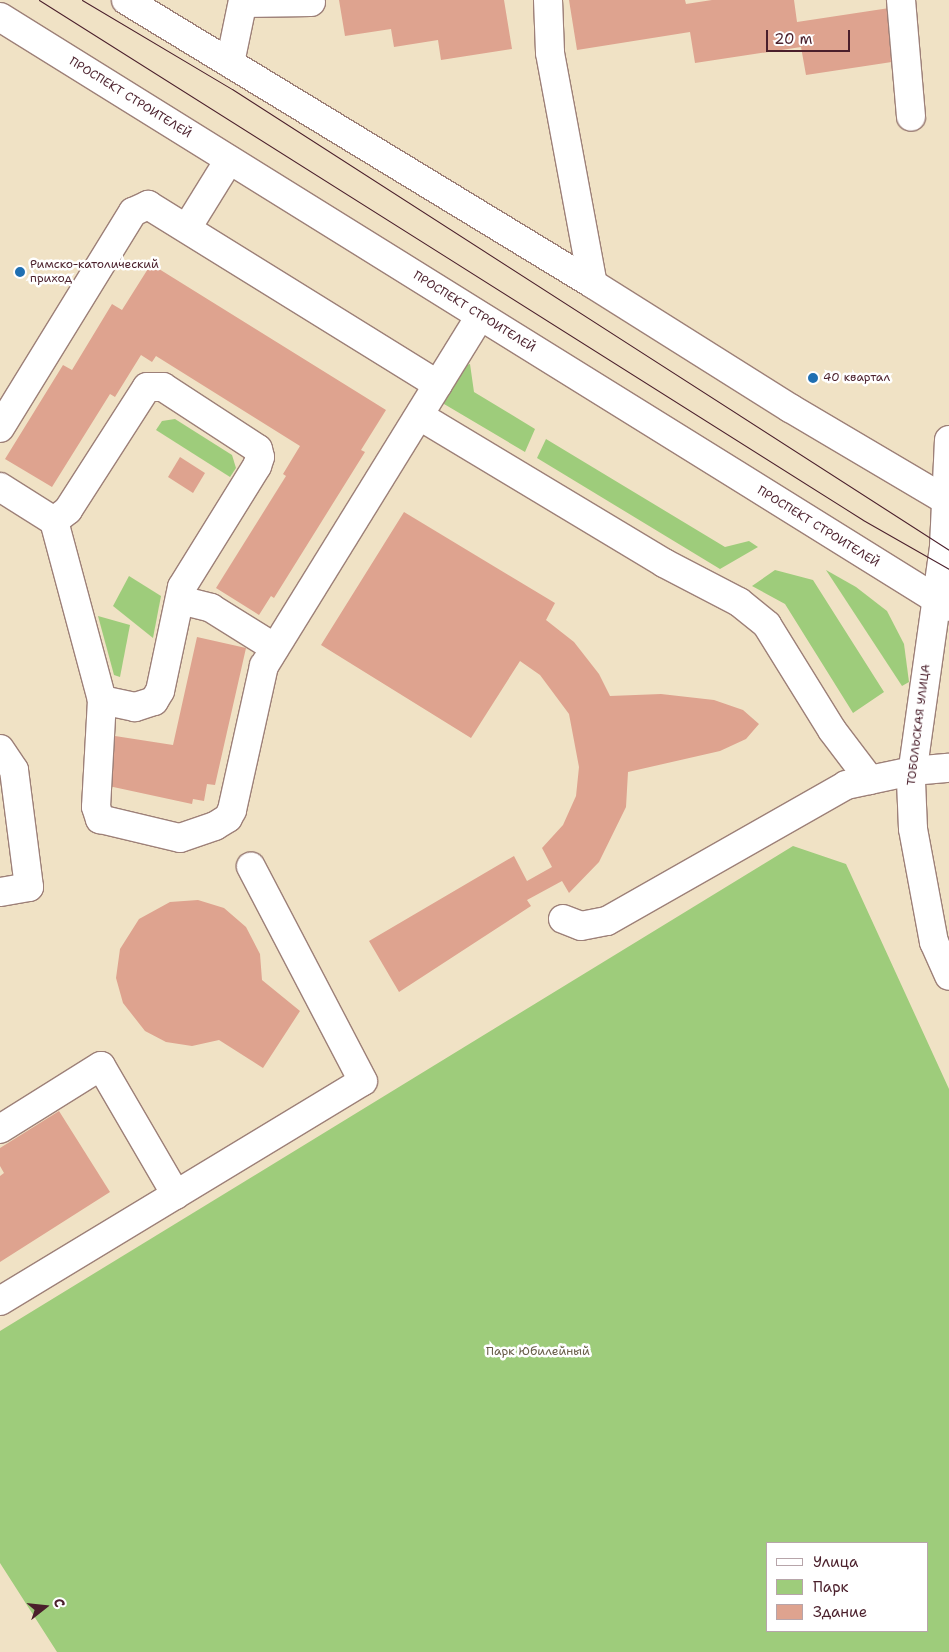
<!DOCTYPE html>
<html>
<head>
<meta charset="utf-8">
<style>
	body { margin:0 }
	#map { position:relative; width:949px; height:1652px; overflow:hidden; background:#f0e2c5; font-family:"Shantell Sans",sans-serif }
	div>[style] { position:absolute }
	.green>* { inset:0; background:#9ecc7b }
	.building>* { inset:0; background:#dea38f }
	.roads { filter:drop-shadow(1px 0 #9d8078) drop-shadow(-1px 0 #9d8078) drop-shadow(0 1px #9d8078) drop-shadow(0 -1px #9d8078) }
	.minor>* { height:28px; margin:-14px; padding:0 14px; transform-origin:14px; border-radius:14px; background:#fff }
	.major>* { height:28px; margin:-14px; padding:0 14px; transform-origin:14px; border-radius:14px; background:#fff }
	.tram>* { height:1px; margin:-0.5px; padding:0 0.5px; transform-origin:0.5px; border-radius:0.5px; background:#4a1f2b }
	.dots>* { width:14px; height:14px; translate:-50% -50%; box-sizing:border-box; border:2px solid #fff; border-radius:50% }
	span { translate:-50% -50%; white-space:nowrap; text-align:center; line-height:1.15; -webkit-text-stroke:5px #fff; paint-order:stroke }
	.street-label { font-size:12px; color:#4a1f2b }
	.poi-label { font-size:12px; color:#4a1f2b }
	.left { translate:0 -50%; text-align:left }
	.park-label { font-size:12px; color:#675c47 }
	.legend { position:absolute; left:766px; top:1542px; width:162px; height:90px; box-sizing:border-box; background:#fff; border:1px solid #b7a5aa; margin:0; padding:6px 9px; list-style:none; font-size:15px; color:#4a1f2b }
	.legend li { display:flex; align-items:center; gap:10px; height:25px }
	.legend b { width:25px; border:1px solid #b7a5aa }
	.north { position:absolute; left:20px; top:1582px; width:50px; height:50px; -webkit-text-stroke:4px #fff; paint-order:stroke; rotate:74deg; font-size:14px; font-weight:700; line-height:20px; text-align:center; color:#4a1f2b }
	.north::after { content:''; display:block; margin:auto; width:18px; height:22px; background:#4a1f2b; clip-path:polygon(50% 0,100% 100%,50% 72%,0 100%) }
	.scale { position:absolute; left:766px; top:30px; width:84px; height:22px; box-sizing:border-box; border:2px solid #4a1f2b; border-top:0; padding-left:6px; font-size:15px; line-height:18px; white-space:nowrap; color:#4a1f2b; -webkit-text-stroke:4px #fff; paint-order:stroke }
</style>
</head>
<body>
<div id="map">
	<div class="green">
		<i style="clip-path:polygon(470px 364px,474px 392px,535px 429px,525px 452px,439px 401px,459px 367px)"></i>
		<i style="clip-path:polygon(175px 419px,232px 455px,236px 468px,230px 477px,156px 430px,162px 421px)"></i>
		<i style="clip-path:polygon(546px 439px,725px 547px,749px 541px,758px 547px,720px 569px,537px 458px)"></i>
		<i style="clip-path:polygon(775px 570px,813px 580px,884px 692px,853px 713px,785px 604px,752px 586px)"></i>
		<i style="clip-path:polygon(826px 570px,856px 587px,887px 611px,904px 644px,909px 682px,902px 686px)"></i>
		<i style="clip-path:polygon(129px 576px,161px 596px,153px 638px,113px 606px)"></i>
		<i style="clip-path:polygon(98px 616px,130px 625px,120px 677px,114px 675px)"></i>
		<i style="clip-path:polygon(evenodd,793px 846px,846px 864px,949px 1089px,949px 1652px,57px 1652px,0 1563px,0 1331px,793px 846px,768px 1543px,928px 1543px,928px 1631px,768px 1631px,768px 1543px)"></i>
	</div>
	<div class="building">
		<i style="clip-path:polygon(339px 0,504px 0,512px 49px,441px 60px,438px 40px,394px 47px,391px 29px,345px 36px)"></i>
		<i style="clip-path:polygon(569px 0,685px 0,686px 4px,712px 0,794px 0,797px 22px,896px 7px,905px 60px,806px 75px,801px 47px,695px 63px,690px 32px,577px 50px)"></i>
		<i style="clip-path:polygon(151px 264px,386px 410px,361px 450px,365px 452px,274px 598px,271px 596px,259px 615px,216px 588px,286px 476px,283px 474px,300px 446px,156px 356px,152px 362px,141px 355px,115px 397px,110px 394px,52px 487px,5px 459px,63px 365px,72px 370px,112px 304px,122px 310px)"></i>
		<i style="clip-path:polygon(180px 457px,205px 473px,193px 493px,168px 477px)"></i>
		<i style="clip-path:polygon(404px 512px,555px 603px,546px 620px,574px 642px,599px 674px,610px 696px,661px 694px,714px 700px,743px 710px,759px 724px,746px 739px,720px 751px,628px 772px,626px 807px,599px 862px,569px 893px,562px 881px,527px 900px,531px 906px,399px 992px,369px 941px,514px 856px,527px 881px,552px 867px,542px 848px,563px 825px,576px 796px,579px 767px,569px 714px,540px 675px,520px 661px,471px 738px,321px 645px)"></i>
		<i style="clip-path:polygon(197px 637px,246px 648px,215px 785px,207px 784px,204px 801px,193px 799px,192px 804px,104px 785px,115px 736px,173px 745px)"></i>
		<i style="clip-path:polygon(198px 900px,224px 908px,246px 927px,260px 954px,262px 980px,300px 1011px,263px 1068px,219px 1040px,192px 1046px,166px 1042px,145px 1031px,123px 1003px,116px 978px,120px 949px,139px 919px,170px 902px)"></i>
		<i style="clip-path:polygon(59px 1111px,110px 1192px,0 1262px,0 1176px,4px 1173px,0 1166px,0 1148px)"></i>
	</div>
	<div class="roads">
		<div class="minor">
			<i style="left:548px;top:0;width:53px;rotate:87.8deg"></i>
			<i style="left:550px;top:53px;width:235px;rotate:79.5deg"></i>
			<i style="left:901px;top:0;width:117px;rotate:85.1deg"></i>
			<i style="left:243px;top:3px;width:68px;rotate:-0.8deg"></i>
			<i style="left:230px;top:63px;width:64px;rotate:-78.3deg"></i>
			<i style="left:187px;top:228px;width:80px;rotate:-58.3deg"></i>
			<i style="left:423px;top:418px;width:281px;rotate:31deg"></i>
			<i style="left:664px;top:563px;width:85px;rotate:27.5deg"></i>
			<i style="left:739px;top:602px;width:36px;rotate:39deg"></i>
			<i style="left:767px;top:625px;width:123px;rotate:58.2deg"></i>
			<i style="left:832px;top:730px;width:63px;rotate:52.8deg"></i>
			<i style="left:0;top:428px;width:254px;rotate:-58.4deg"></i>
			<i style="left:133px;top:212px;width:17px;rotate:-25deg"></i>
			<i style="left:148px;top:205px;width:341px;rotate:31.8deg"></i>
			<i style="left:0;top:487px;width:64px;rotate:32.2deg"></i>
			<i style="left:54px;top:521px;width:185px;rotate:75deg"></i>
			<i style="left:102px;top:700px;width:107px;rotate:93.2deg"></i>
			<i style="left:96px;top:807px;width:13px;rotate:72deg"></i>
			<i style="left:100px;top:819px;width:82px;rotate:13.4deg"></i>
			<i style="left:180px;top:838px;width:37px;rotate:-19deg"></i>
			<i style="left:215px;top:826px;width:15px;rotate:-32deg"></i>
			<i style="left:228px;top:818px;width:9px;rotate:-63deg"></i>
			<i style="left:232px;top:810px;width:148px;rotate:-77.5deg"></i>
			<i style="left:264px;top:666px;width:411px;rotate:-58.3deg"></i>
			<i style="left:54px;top:521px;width:18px;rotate:-38deg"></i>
			<i style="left:68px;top:510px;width:146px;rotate:-57.3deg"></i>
			<i style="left:147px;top:387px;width:16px"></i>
			<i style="left:163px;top:387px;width:113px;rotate:33.1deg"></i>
			<i style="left:258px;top:449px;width:8px;rotate:76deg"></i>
			<i style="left:260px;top:457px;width:9px;rotate:108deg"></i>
			<i style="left:257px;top:466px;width:142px;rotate:121.8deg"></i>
			<i style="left:182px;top:587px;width:106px;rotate:101.9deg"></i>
			<i style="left:160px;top:691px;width:12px;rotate:121deg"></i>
			<i style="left:154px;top:701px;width:20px;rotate:162deg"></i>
			<i style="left:135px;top:707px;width:34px;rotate:-168deg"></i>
			<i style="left:180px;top:600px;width:32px;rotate:14deg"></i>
			<i style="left:211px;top:608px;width:75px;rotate:32deg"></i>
			<i style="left:0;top:749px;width:25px;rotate:56deg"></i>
			<i style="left:14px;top:770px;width:118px;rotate:82.7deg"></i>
			<i style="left:29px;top:887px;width:29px;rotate:170deg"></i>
			<i style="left:563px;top:919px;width:19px;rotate:21deg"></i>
			<i style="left:581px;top:926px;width:26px;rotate:-11deg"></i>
			<i style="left:607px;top:921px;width:275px;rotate:-29.6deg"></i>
			<i style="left:846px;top:785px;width:67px;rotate:-12deg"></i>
			<i style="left:912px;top:771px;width:37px;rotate:-5deg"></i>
			<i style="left:0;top:1129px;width:119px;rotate:-32deg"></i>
			<i style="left:101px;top:1066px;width:149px;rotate:59.8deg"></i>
			<i style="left:0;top:1301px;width:424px;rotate:-31.2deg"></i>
			<i style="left:363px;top:1081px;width:242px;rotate:-117.6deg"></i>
		</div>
		<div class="major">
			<i style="left:126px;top:0;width:547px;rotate:31.31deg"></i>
			<i style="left:593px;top:284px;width:233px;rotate:32.2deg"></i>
			<i style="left:790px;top:408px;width:185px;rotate:30.6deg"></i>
			<i style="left:0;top:17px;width:1117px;rotate:31.87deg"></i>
			<i style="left:949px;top:440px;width:107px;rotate:92.7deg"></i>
			<i style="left:944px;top:547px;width:236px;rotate:98deg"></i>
			<i style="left:911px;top:781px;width:48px;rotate:87.6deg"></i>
			<i style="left:913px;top:829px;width:115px;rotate:79.5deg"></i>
			<i style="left:934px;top:942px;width:37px;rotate:66deg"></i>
		</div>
	</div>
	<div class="tram">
		<i style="left:39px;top:0;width:974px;rotate:32.25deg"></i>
		<i style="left:863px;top:520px;width:99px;rotate:29.7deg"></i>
		<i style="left:82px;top:0;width:174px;rotate:30.7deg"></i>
		<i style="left:232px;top:89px;width:852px;rotate:32.74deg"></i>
	</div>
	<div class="dots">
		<i style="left:20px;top:272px;background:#1f6fb2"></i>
		<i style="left:813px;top:378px;background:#1f6fb2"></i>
	</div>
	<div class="street-label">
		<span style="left:130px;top:98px;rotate:32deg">ПРОСПЕКТ СТРОИТЕЛЕЙ</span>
		<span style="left:474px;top:312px;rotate:32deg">ПРОСПЕКТ СТРОИТЕЛЕЙ</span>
		<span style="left:818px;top:527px;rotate:32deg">ПРОСПЕКТ СТРОИТЕЛЕЙ</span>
		<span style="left:919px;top:725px;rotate:-83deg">ТОБОЛЬСКАЯ УЛИЦА</span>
	</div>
	<div class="poi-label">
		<span class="left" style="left:30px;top:272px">Римско-католический<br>приход</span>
		<span class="left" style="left:823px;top:378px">40 квартал</span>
	</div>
	<div class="park-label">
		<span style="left:538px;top:1352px">Парк Юбилейный</span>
	</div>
	<ul class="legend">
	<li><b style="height:6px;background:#fff"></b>Улица</li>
	<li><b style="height:14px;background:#9ecc7b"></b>Парк</li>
	<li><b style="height:14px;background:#dea38f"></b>Здание</li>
	</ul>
	<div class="north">С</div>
	<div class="scale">20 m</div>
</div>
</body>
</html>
